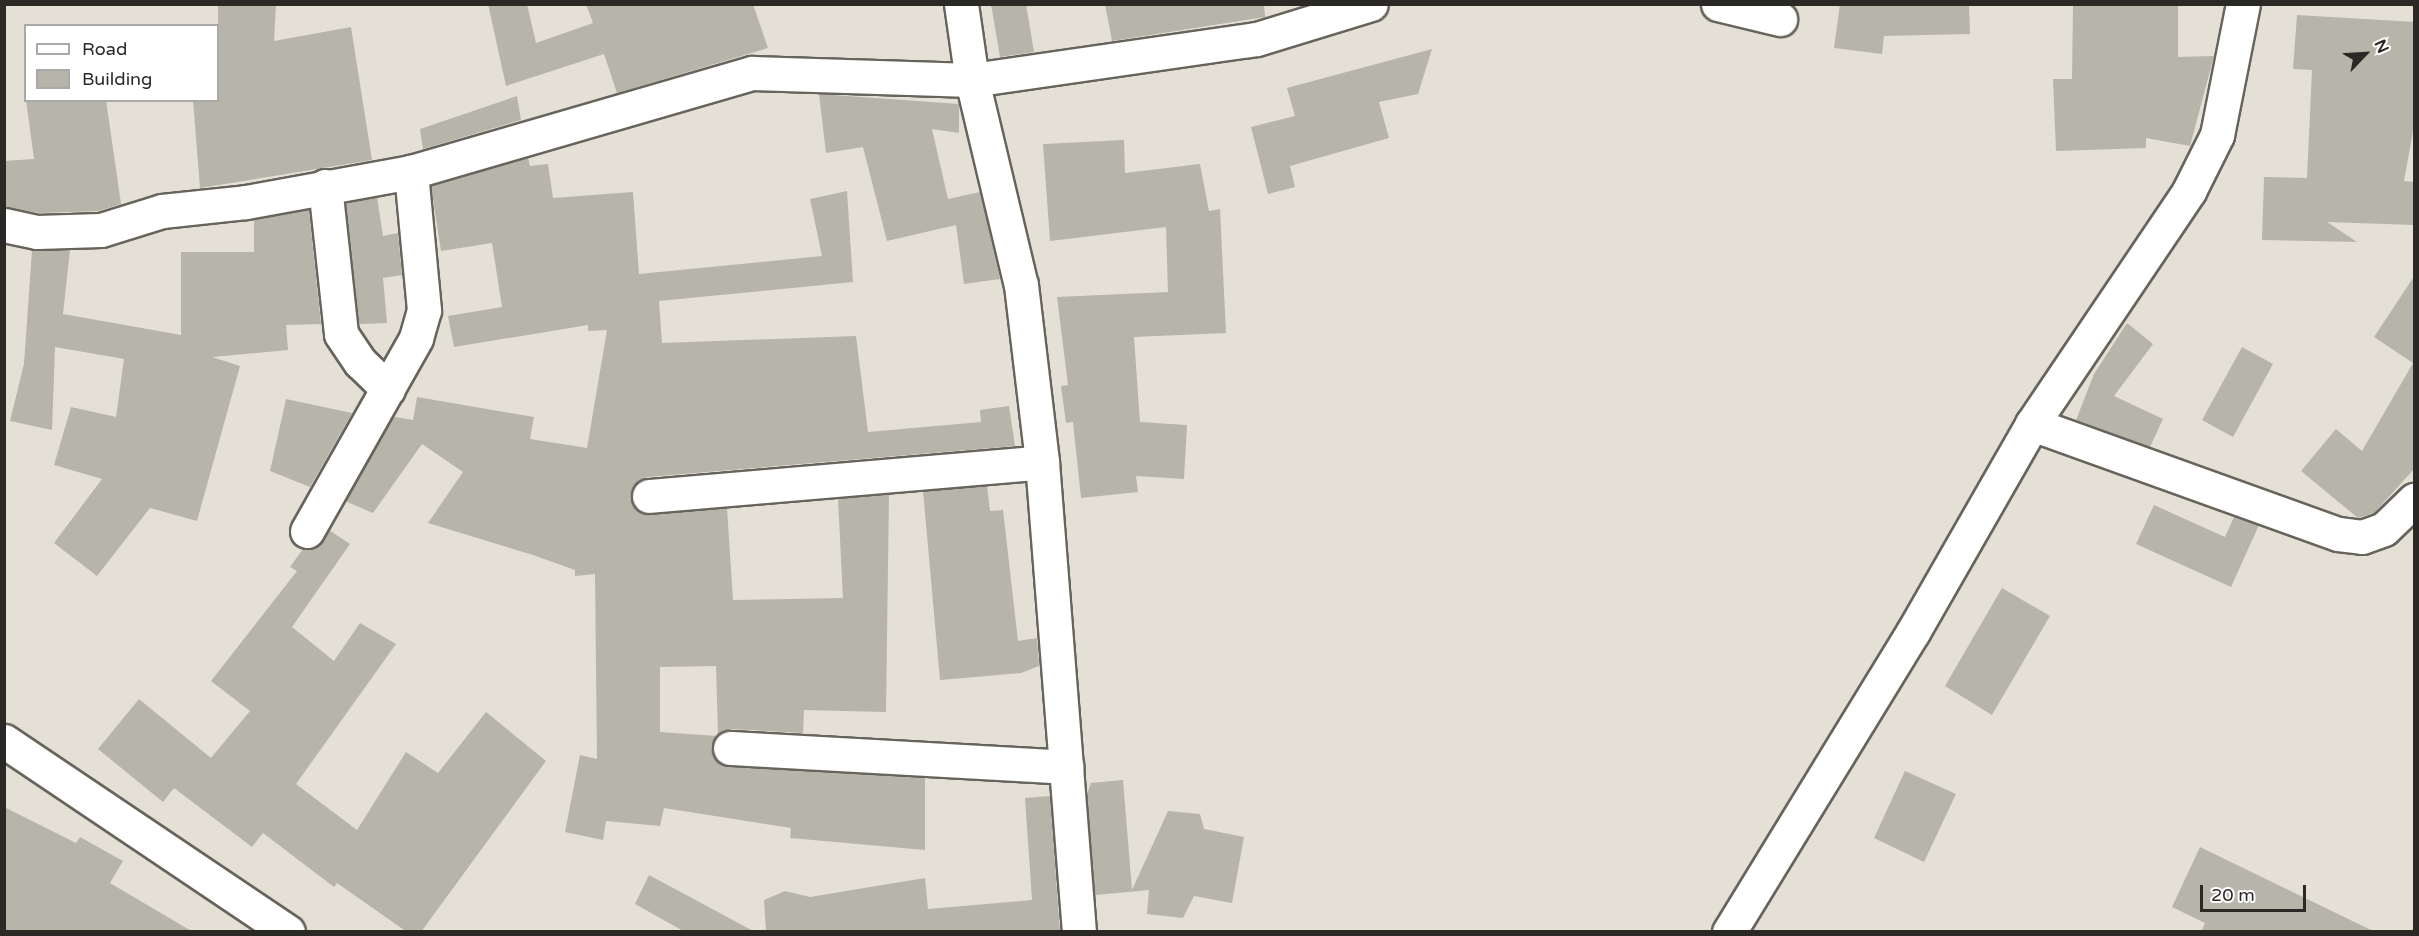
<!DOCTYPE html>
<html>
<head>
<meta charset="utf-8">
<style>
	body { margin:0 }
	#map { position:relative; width:2419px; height:936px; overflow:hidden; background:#e4e0d6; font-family:"Varela Round",sans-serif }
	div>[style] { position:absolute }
	.building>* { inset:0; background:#b7b4aa }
	.roads { filter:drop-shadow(2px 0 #67645c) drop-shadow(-2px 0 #67645c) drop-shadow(0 2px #67645c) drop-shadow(0 -2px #67645c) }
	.minor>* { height:33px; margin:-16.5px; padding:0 16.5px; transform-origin:16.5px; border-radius:16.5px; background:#fff }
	span { translate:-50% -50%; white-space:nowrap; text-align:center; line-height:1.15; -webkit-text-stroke:4.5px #fff; paint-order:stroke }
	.frame { position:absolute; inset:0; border:6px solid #2b2926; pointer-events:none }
	.legend { position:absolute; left:24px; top:24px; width:195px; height:78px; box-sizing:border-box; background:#fff; border:2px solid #aaa9a8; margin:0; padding:8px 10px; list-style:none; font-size:18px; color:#2b2926 }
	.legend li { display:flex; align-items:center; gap:12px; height:30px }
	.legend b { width:30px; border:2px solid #aaa9a8 }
	.north { position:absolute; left:2335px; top:24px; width:60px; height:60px; -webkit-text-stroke:4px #fff; paint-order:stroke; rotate:65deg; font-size:16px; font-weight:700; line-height:24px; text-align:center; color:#2b2926 }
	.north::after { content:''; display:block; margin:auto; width:21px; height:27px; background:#2b2926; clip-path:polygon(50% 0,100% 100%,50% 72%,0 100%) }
	.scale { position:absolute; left:2200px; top:885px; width:106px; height:27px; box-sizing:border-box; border:3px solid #2b2926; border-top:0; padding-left:8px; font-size:18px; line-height:21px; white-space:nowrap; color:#2b2926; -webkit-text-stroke:4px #fff; paint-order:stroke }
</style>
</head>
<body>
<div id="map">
	<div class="building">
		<i style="clip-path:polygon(218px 4px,276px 4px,274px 41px,351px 27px,372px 160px,200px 188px,193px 100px,218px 100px)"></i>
		<i style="clip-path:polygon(488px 4px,527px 4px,536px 43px,593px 23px,586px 4px,753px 4px,768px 48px,617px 93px,604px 54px,506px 86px)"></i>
		<i style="clip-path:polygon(991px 4px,1026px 4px,1034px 52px,1000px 57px)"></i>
		<i style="clip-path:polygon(1105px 4px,1264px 4px,1265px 17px,1112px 41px)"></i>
		<i style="clip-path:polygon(1840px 4px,1969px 4px,1970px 34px,1884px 36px,1882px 54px,1834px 48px)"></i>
		<i style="clip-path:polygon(2073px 4px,2178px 4px,2178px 57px,2214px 56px,2190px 146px,2146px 138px,2146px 148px,2056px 151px,2053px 79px,2072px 79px)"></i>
		<i style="clip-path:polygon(2297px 15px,2415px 22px,2415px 120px,2404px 181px,2415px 182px,2415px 225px,2327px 222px,2357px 242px,2262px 240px,2264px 177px,2307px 178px,2312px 70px,2293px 69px)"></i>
		<i style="clip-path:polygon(1432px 49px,1418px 94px,1379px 102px,1389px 138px,1290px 166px,1295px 187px,1268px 194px,1251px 127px,1295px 116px,1287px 88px)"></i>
		<i style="clip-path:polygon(819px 94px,959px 104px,959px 133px,932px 129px,948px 199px,980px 192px,1000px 279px,964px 284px,956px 225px,887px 241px,863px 147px,826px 153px)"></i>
		<i style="clip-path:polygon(517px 96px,521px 120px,423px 149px,420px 129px)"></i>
		<i style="clip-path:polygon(26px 100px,106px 100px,121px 204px,98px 211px,39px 213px,4px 207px,4px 161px,34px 159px)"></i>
		<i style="clip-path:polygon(1124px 140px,1125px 173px,1200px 164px,1209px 211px,1220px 209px,1226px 333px,1134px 337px,1140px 422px,1187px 425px,1184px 479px,1136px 476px,1138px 492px,1081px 498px,1073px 422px,1066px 423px,1061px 386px,1068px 385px,1057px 297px,1168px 292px,1166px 227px,1050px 241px,1043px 144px)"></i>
		<i style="clip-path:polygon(528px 158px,530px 166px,548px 164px,553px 198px,633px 192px,639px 274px,822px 256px,810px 199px,847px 191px,853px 282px,659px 301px,662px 343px,856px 336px,868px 432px,981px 422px,980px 410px,1009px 406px,1015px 446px,647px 477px,632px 489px,633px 506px,642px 513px,727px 508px,733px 600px,843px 598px,838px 499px,889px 494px,886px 712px,804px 710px,803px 733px,731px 729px,718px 734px,716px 666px,660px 667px,660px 732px,716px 736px,713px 756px,729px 767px,925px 778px,925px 850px,790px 838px,791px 828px,664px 808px,660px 826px,606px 821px,603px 840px,565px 832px,580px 755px,597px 759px,595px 574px,575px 576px,575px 570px,533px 555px,428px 523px,463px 472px,422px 444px,373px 513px,345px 501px,390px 422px,395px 417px,413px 420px,417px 397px,534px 417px,530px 439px,587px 448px,607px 330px,588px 331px,588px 325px,454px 347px,448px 316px,502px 307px,492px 243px,441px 251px,431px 186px)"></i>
		<i style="clip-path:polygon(377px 197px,383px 236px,398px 233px,402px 275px,383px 278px,387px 323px,359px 324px,346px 203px)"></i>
		<i style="clip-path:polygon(309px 210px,321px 324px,286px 325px,288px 350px,212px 357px,240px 366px,197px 521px,150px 508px,97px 576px,54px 543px,102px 479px,54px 465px,71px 407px,116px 417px,124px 359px,55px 347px,52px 430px,10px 421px,24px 364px,32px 250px,70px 250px,63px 314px,181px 335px,181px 252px,254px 252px,254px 220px)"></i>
		<i style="clip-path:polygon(2415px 275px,2415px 468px,2374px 513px,2358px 518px,2301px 471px,2336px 429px,2362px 451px,2413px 363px,2374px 337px)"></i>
		<i style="clip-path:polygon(2127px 323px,2153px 344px,2114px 396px,2163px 419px,2150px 447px,2076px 420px,2094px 374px)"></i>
		<i style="clip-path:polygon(2242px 347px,2273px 364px,2233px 437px,2202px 420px)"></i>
		<i style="clip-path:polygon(286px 399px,352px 413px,310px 487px,270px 471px)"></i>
		<i style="clip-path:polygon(987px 486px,990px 511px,1003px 510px,1018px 641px,1037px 638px,1039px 666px,1021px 673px,940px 680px,923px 491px)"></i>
		<i style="clip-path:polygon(2154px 505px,2225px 537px,2234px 517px,2259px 525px,2231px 587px,2136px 544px)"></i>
		<i style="clip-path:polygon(329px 530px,350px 544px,292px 627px,334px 661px,360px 623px,396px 644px,296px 784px,357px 830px,406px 752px,438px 773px,486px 712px,546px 761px,421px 932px,407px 932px,337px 883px,334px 887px,263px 833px,252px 847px,174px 788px,163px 802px,98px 749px,139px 699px,211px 758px,250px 711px,211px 681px,297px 571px,290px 567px,303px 549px,317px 547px)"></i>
		<i style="clip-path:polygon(2002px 588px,2050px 616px,1992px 715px,1945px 686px)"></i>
		<i style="clip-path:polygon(1905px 771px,1956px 794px,1924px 862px,1874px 838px)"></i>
		<i style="clip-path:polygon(1123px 780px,1132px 890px,1168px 811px,1200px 814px,1204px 829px,1244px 837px,1232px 903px,1194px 896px,1183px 918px,1147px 914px,1149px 890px,1095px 895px,1087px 794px,1091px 783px)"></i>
		<i style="clip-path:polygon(1050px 796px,1060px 932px,766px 932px,764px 900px,785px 891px,810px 897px,925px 878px,928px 909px,1032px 900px,1025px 798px)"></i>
		<i style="clip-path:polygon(4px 807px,76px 843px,80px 837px,123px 861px,110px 883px,193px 932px,4px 932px)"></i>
		<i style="clip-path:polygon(2200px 847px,2375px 932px,2201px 932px,2205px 923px,2172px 907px)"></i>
		<i style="clip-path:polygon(649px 875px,755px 932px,685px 932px,635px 904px)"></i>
	</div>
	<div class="roads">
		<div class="minor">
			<i style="left:961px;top:4px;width:77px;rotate:81.8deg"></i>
			<i style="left:972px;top:80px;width:211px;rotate:76.6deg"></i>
			<i style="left:1021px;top:285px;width:178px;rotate:83.2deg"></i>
			<i style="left:1042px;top:462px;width:471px;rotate:85.5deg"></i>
			<i style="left:1718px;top:4px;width:64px;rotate:13.6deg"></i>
			<i style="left:325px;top:186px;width:149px;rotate:83.8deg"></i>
			<i style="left:341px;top:334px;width:34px;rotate:56deg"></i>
			<i style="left:360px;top:362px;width:39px;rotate:44deg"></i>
			<i style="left:4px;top:225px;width:34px;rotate:12deg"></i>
			<i style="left:37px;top:232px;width:64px;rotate:-1.8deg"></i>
			<i style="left:101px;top:230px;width:64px;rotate:-17.3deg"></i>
			<i style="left:162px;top:211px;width:84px;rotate:-6.1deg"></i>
			<i style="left:246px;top:202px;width:168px;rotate:-10.3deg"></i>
			<i style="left:411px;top:172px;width:355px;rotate:-16.2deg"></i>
			<i style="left:752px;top:73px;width:220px;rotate:1.8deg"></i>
			<i style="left:972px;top:80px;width:288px;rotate:-8.2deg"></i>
			<i style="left:1257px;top:39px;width:119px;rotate:-17.1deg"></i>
			<i style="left:2032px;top:424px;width:325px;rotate:19.8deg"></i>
			<i style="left:2338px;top:534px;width:24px;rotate:7deg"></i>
			<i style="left:2362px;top:537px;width:23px;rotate:-20deg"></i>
			<i style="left:2384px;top:529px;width:42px;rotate:-44deg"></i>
			<i style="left:649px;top:496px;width:394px;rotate:-4.9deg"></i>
			<i style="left:307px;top:531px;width:222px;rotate:-60.5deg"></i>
			<i style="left:416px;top:338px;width:29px;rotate:-74deg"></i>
			<i style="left:424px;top:310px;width:139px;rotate:-95.4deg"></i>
			<i style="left:4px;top:741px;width:342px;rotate:33.9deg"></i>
			<i style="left:730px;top:748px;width:337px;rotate:3.2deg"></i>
			<i style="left:1729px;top:932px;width:352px;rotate:-58.5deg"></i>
			<i style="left:1913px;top:632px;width:240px;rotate:-60.2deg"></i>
			<i style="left:2032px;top:424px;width:281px;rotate:-56deg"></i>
			<i style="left:2189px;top:191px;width:63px;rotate:-63.4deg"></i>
			<i style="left:2217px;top:135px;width:134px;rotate:-78.8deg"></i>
		</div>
	</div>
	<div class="frame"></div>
	<ul class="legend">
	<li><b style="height:8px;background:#fff"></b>Road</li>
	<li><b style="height:16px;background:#b7b4aa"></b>Building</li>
	</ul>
	<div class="north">N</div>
	<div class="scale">20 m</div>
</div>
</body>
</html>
